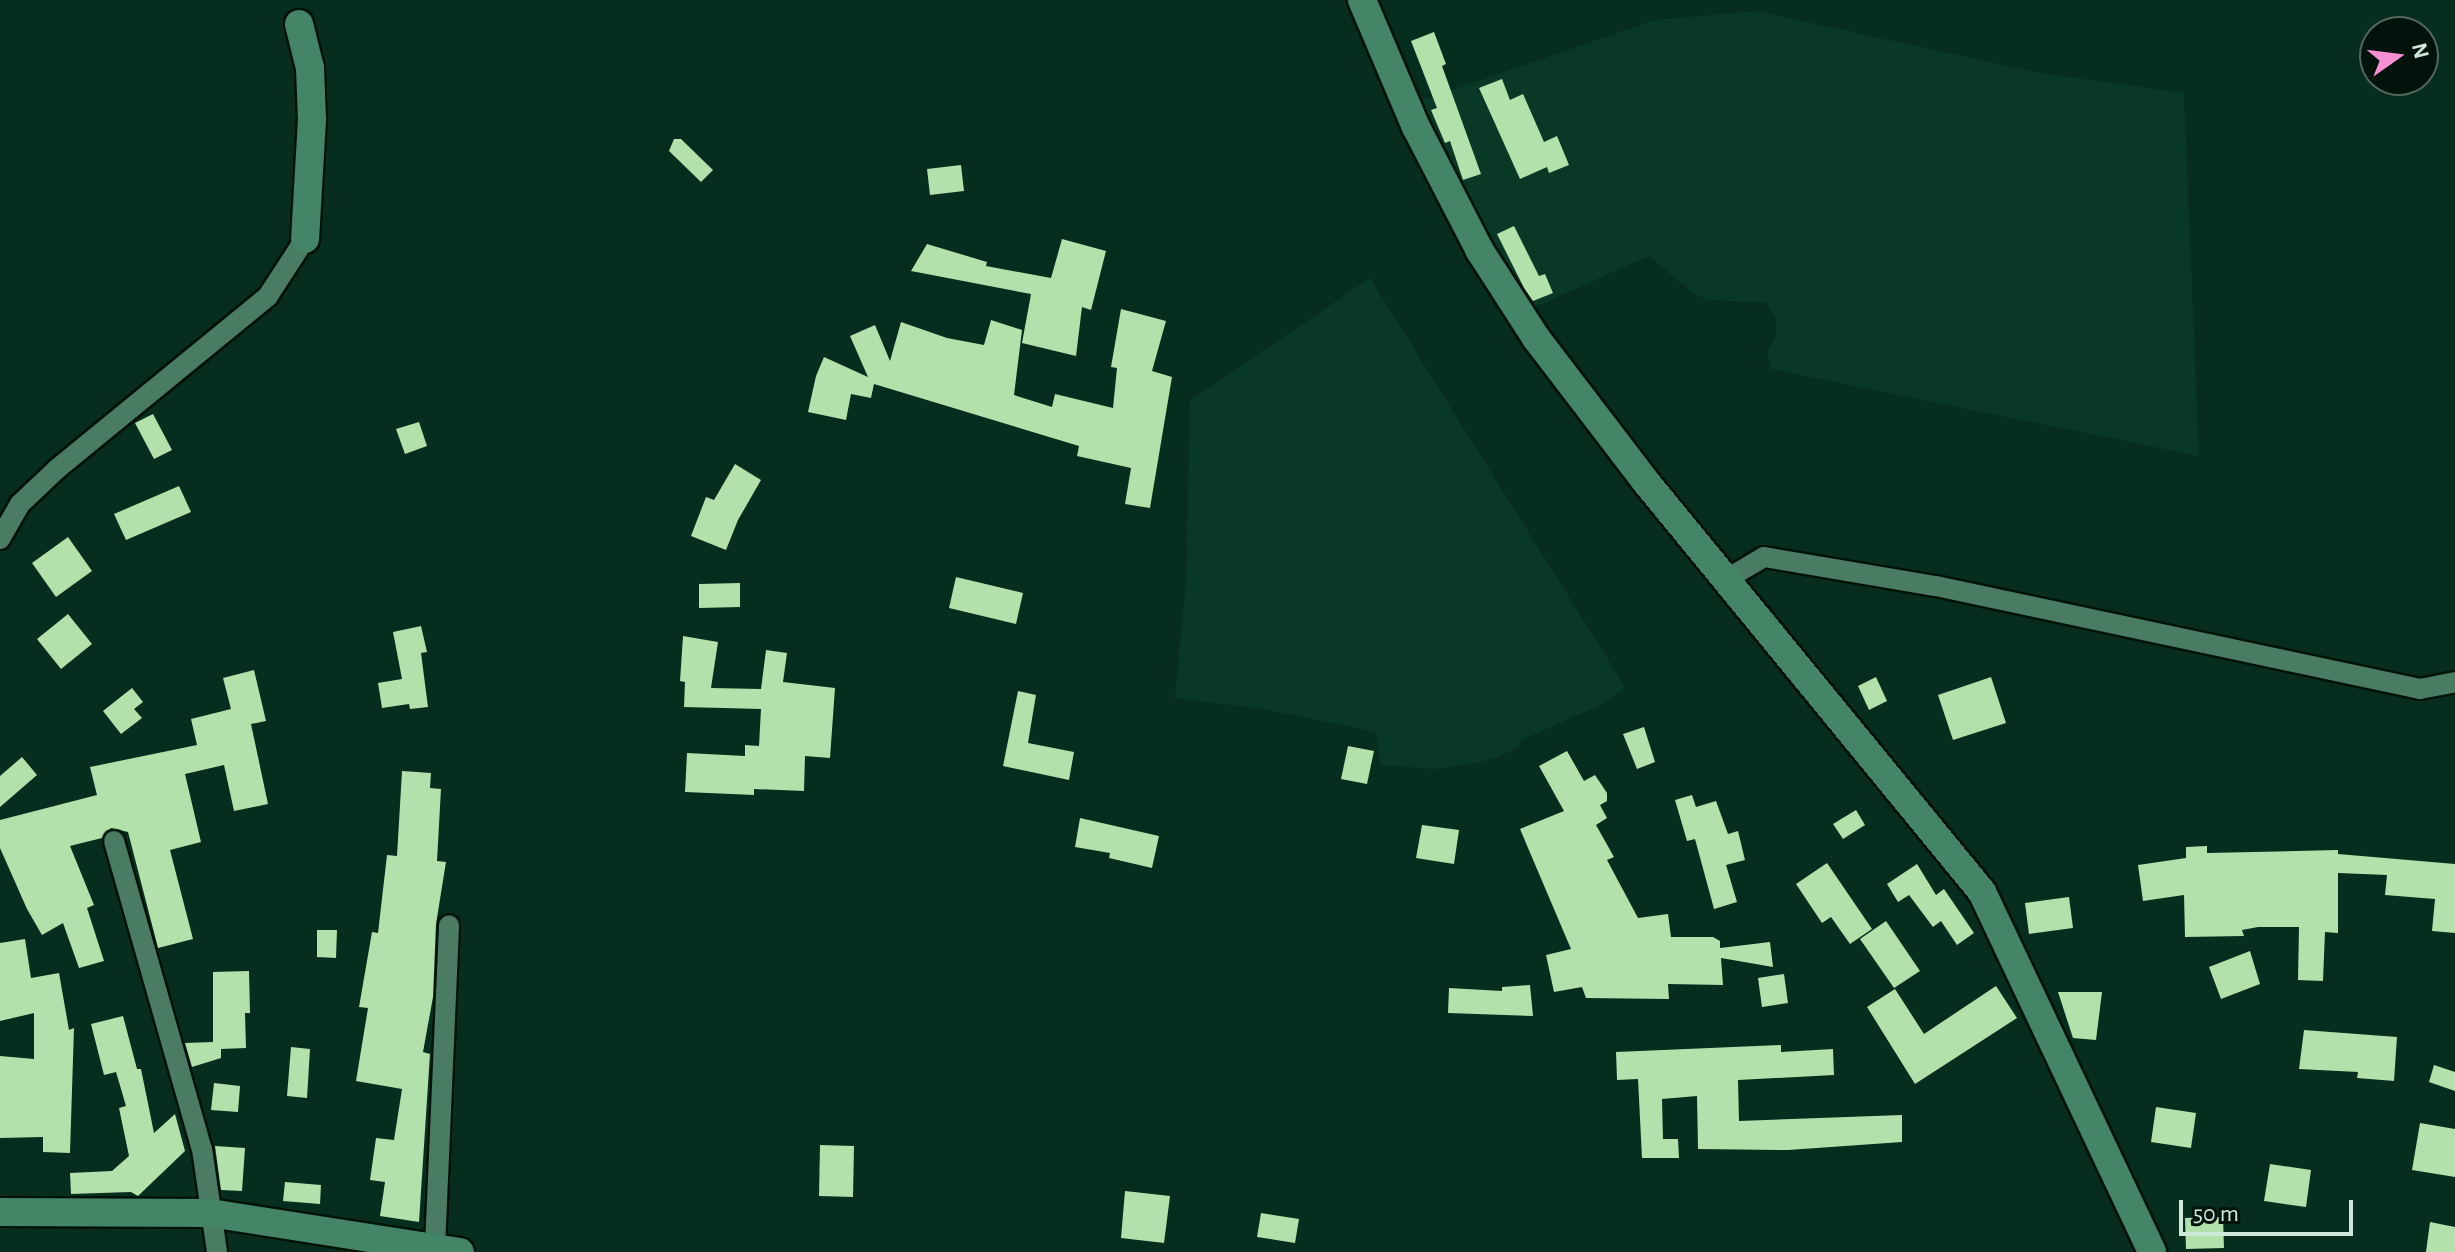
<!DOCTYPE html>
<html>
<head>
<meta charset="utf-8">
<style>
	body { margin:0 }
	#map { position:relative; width:2455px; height:1252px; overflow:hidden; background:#062d1d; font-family:"Alegreya Sans",sans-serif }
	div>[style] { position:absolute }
	.built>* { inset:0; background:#093926 }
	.building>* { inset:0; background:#b3e1ab }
	.roads { filter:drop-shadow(2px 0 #001309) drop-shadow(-2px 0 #001309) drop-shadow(0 2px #001309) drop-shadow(0 -2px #001309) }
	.street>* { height:20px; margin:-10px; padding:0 10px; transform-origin:10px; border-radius:10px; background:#4a7c63 }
	.secondary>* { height:28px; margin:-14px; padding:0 14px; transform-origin:14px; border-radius:14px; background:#438566 }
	span { translate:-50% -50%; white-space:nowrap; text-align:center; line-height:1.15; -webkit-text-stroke:8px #01130a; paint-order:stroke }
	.north { position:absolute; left:2359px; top:16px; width:80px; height:80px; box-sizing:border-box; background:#01130a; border:2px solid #53685d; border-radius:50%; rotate:76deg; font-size:22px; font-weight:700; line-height:32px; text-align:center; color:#cee8da }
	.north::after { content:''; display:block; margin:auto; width:28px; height:36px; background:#f591d3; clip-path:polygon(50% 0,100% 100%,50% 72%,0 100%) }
	.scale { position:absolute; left:2179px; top:1200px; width:174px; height:36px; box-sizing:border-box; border:4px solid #cee8da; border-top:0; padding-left:10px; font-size:24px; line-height:28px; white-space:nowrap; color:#cee8da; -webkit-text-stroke:6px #01130a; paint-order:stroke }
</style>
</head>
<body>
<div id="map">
	<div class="built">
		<i style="clip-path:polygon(1756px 11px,2040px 73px,2184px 93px,2199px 456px,1771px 369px,1767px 351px,1775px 339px,1776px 319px,1767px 303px,1710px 300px,1694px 294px,1649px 256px,1528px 310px,1471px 215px,1420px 101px,1655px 20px)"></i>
		<i style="clip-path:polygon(1370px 278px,1625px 687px,1605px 703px,1519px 741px,1520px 747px,1498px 757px,1477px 763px,1436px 769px,1380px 765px,1376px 732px,1264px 709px,1175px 698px,1186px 581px,1190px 401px)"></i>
	</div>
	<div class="building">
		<i style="clip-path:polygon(1434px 32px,1446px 64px,1442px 66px,1481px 174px,1463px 180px,1450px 141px,1445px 143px,1431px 110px,1437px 108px,1411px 41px)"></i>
		<i style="clip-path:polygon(1502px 79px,1510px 100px,1523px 94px,1544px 142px,1557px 136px,1569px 165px,1549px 173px,1547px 167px,1520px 179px,1479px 88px)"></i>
		<i style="clip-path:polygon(674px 139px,681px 139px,713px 170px,701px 182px,669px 151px)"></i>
		<i style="clip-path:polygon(961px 165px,964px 191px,930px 195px,927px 169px)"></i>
		<i style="clip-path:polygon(1514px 226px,1539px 276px,1545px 274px,1553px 293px,1533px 301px,1524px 288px,1497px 234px)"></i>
		<i style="clip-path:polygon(1062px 239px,1106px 251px,1091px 310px,1082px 307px,1076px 356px,1022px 343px,1031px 294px,911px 271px,927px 244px,987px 262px,986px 266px,1051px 278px)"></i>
		<i style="clip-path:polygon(1121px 309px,1166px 321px,1152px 371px,1172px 377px,1150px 508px,1125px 504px,1131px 468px,1077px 456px,1079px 446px,874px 384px,871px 398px,851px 394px,846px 420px,808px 412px,816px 376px,824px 357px,868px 377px,850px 336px,875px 325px,890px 361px,901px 322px,947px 338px,984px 345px,991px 320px,1022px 330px,1014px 395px,1052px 407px,1055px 394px,1113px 408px,1117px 368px,1111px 367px)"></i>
		<i style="clip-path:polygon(153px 414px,172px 450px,154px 459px,135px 423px)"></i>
		<i style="clip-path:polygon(419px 422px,427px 446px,405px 454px,396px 429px)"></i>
		<i style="clip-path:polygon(735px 464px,761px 480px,738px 520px,726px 550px,691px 536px,706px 497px,714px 500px)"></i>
		<i style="clip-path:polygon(179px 486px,191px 512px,126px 540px,114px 514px)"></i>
		<i style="clip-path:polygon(68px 537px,92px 571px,56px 597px,32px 563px)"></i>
		<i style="clip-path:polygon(956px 577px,1023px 593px,1016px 624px,949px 608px)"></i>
		<i style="clip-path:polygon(740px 583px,740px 607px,699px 608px,699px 584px)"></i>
		<i style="clip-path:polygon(68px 614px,92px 644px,61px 669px,37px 639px)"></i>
		<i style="clip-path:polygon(421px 626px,427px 652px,421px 653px,428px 707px,410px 709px,409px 704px,382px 708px,378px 683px,402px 679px,393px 632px)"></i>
		<i style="clip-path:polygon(683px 636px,718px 642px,711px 688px,761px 689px,766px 650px,787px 653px,783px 682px,835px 688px,830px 758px,805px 756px,804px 791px,754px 789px,754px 795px,685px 792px,687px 753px,745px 756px,745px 745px,759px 746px,761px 709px,684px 707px,685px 682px,680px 681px)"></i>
		<i style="clip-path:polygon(254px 670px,266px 721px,251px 724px,268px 804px,234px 811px,224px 765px,185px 774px,201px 842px,170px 850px,193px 939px,158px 948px,128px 832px,111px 828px,102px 838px,70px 846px,94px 905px,87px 908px,104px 961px,79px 968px,63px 923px,42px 935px,27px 909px,0 848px,0 820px,97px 795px,90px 767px,197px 745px,191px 719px,231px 709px,223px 678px)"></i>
		<i style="clip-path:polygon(1876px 677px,1887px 701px,1869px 710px,1858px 686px)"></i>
		<i style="clip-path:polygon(1991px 677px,2006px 723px,1953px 740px,1938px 695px)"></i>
		<i style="clip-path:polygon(132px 688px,143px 702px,134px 709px,142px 718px,121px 734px,103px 711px)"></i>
		<i style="clip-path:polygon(1018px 691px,1036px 695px,1028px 743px,1074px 752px,1069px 780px,1003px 766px)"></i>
		<i style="clip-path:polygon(1644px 727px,1655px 762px,1637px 769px,1623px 734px)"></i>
		<i style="clip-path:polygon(1348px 746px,1374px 751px,1367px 784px,1341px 779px)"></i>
		<i style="clip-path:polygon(1567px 751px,1584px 781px,1595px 775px,1607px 793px,1607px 801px,1600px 805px,1607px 818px,1596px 825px,1614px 857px,1607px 860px,1638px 918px,1668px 914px,1671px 937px,1713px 937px,1720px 941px,1720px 948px,1770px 942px,1773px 967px,1721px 958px,1723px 985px,1668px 984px,1669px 999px,1586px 998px,1582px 987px,1554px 992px,1546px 955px,1571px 949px,1520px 829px,1564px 811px,1539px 766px)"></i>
		<i style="clip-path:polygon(22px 757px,37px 775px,0 807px,0 776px)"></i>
		<i style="clip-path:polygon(402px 771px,431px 773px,430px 788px,441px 789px,437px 861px,446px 862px,436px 924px,433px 997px,423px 1052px,430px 1054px,419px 1222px,380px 1216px,385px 1182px,370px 1180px,376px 1138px,394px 1140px,402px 1089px,356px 1081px,368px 1008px,359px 1007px,372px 932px,378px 933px,387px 855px,397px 856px)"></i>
		<i style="clip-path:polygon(1692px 795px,1696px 807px,1716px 801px,1728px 834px,1738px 831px,1745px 860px,1726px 865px,1737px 902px,1714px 909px,1695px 839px,1687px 841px,1675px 800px)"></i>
		<i style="clip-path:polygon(1856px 810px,1865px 825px,1843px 839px,1833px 824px)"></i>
		<i style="clip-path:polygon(1080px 818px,1159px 836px,1152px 868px,1109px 858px,1110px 853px,1075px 847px)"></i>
		<i style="clip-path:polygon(1422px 825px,1459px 830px,1454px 864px,1416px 858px)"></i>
		<i style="clip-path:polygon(2207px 846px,2207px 853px,2338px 850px,2338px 854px,2455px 864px,2455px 933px,2432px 931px,2435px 899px,2385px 895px,2387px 875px,2338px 873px,2338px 933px,2325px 932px,2323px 981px,2298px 980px,2299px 927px,2258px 927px,2242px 930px,2244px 936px,2185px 937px,2184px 895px,2143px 901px,2138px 865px,2186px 858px,2186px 847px)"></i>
		<i style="clip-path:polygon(1827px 863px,1872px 929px,1850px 944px,1831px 917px,1822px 923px,1796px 884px)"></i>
		<i style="clip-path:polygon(1917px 864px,1936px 895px,1944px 889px,1974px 933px,1957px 945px,1941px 921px,1933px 927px,1909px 895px,1898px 902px,1887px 884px)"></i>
		<i style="clip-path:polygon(2069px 897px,2073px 928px,2029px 934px,2025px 903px)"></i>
		<i style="clip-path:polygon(1886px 921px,1920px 971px,1894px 988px,1860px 939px)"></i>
		<i style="clip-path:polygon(317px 930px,337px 930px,336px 958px,317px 957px)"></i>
		<i style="clip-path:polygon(25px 939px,31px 978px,59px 973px,69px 1030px,74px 1028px,70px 1153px,43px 1152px,43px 1137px,0 1138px,0 1056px,34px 1059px,34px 1013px,0 1021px,0 943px)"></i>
		<i style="clip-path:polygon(2250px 951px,2260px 984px,2221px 999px,2209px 967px)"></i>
		<i style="clip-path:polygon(249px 971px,250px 1013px,245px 1013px,246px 1048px,221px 1049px,221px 1058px,192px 1067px,185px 1043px,213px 1042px,213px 972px)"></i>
		<i style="clip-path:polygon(1784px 974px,1788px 1003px,1762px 1007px,1758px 978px)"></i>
		<i style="clip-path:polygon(1530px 985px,1533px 1016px,1448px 1013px,1449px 988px,1502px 991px,1502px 987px)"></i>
		<i style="clip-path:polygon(1996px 986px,2017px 1018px,1915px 1084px,1867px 1007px,1895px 989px,1924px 1034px)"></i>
		<i style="clip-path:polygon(2058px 992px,2102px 992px,2096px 1040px,2073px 1038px)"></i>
		<i style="clip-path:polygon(123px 1016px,137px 1069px,141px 1069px,154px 1133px,175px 1114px,185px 1151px,138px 1196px,131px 1192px,71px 1194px,70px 1173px,112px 1171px,129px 1156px,119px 1108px,126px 1106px,116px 1072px,104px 1075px,91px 1024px)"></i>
		<i style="clip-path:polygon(2304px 1030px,2397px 1037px,2394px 1081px,2357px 1078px,2358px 1072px,2299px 1069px)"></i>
		<i style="clip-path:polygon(1781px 1045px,1781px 1052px,1833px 1049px,1834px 1075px,1738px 1080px,1739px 1121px,1902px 1115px,1902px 1142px,1788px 1150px,1698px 1149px,1697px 1096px,1662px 1099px,1663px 1139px,1678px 1139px,1679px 1158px,1642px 1158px,1638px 1079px,1617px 1080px,1616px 1052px)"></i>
		<i style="clip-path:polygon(291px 1047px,310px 1049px,307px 1098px,287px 1096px)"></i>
		<i style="clip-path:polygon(2434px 1065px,2455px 1072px,2455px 1091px,2429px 1082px)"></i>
		<i style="clip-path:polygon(214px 1083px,240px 1086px,238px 1112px,211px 1110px)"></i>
		<i style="clip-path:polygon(2156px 1107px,2196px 1113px,2191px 1148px,2151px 1142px)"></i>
		<i style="clip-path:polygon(2420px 1123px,2455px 1129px,2455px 1177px,2412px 1170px)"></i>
		<i style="clip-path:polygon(820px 1145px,854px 1146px,853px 1197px,819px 1196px)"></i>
		<i style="clip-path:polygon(215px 1146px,245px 1148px,242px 1191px,221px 1190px)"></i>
		<i style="clip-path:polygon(2270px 1164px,2311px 1170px,2306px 1207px,2264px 1201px)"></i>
		<i style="clip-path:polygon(285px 1182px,321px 1185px,320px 1204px,283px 1201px)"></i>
		<i style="clip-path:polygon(1125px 1191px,1170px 1196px,1164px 1243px,1121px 1238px)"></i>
		<i style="clip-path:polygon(1261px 1213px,1299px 1219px,1295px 1243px,1257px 1237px)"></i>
		<i style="clip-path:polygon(2223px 1217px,2224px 1248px,2186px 1249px,2185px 1218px)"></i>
		<i style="clip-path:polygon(2430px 1222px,2455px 1227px,2455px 1252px,2426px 1252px)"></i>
	</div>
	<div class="roads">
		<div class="street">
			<i style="left:0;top:539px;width:40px;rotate:-60.3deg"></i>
			<i style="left:20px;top:504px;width:51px;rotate:-43.4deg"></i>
			<i style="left:57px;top:469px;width:273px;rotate:-39.3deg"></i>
			<i style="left:268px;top:296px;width:68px;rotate:-57deg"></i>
			<i style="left:1725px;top:580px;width:45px;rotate:-30.5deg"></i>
			<i style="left:1764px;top:557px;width:174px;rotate:9.6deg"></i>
			<i style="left:1936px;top:586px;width:495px;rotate:12deg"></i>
			<i style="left:2420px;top:689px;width:36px;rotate:-11deg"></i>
			<i style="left:114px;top:841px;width:320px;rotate:74.1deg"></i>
			<i style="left:202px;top:1149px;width:104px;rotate:81.7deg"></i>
			<i style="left:435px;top:1247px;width:322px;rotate:-87.5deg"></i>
		</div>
		<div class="secondary">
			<i style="left:1362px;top:0;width:138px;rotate:67deg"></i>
			<i style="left:1416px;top:127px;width:140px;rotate:62.7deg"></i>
			<i style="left:1480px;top:251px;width:103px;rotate:57.2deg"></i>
			<i style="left:1536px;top:338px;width:181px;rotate:52.6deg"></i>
			<i style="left:1646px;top:482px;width:530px;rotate:50.66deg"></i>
			<i style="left:1982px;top:892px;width:398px;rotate:64.7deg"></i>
			<i style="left:299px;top:24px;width:45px;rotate:76deg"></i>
			<i style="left:310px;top:68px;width:51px;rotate:87.8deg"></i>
			<i style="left:312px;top:119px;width:120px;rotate:93.3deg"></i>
			<i style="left:0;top:1212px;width:210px;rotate:0.3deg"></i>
			<i style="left:210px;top:1213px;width:253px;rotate:8.9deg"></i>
		</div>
	</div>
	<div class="north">N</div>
	<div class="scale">50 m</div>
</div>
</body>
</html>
